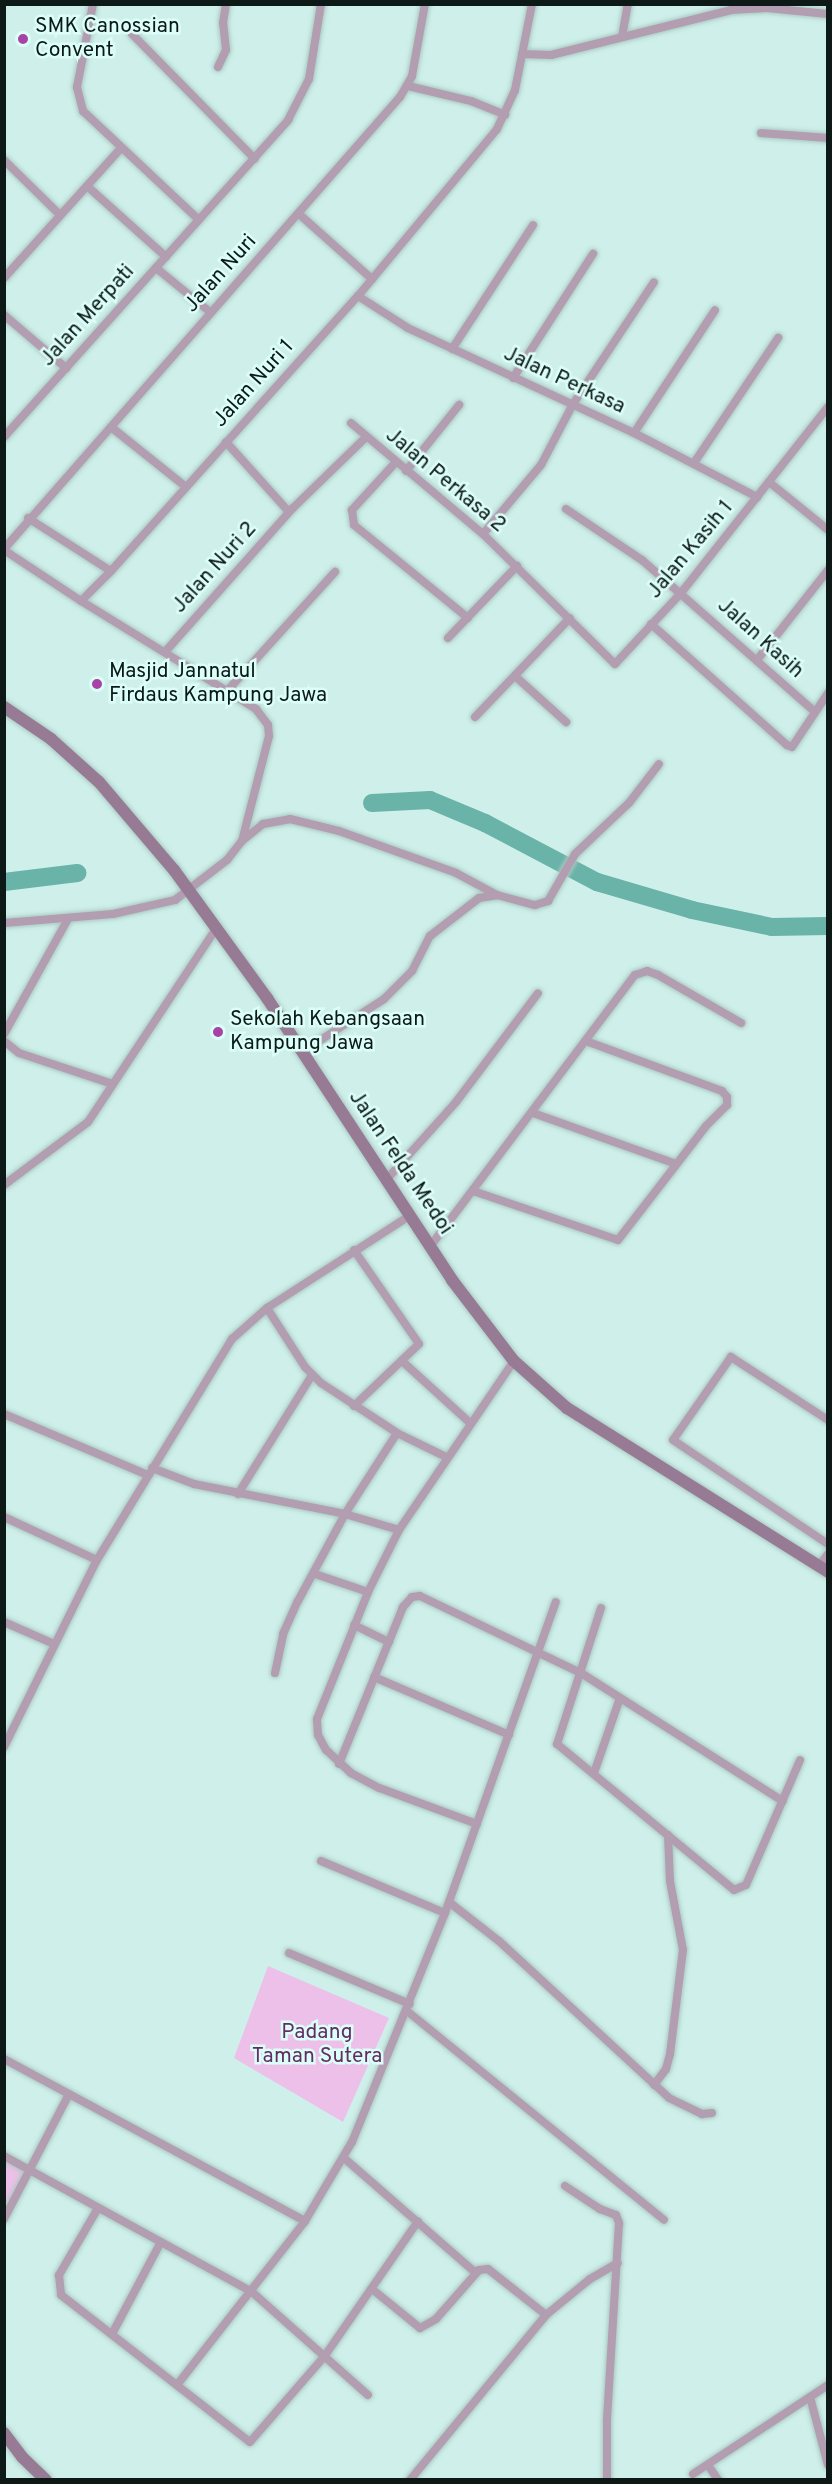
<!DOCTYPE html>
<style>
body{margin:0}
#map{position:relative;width:832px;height:2484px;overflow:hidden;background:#cff0ea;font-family:Overpass,sans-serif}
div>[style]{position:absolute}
.green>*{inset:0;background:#ecc0e8}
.river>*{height:18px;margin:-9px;padding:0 9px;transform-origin:9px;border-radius:9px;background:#69b3a9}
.roads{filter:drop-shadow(0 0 2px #acc9c4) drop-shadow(0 0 2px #acc9c4)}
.street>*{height:8px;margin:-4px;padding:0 4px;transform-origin:4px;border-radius:4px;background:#b29eb0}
.secondary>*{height:12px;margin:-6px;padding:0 6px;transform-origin:6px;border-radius:6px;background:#977b95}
.dots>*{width:16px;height:16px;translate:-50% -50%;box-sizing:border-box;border:3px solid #dcfef8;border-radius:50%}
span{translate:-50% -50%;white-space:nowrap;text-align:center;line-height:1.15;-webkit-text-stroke:5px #dcfef8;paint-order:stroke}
.poi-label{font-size:21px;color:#0d1917}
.left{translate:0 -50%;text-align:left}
.street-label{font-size:21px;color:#0d1917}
.park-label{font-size:21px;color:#642d61}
.frame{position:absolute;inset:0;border:6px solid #0d1917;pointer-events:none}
</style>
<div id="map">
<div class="green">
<i style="clip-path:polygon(268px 1966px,389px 2018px,343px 2122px,234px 2058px)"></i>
<i style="clip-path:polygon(5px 2156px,30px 2170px,5px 2219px)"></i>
</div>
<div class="river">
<i style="left:372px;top:803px;width:58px;rotate:-3deg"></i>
<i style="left:430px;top:800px;width:60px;rotate:22.7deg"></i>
<i style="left:485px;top:823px;width:127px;rotate:27.8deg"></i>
<i style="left:597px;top:882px;width:99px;rotate:16.4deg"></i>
<i style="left:692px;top:910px;width:82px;rotate:12deg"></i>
<i style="left:772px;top:927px;width:56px;rotate:-1deg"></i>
<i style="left:4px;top:882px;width:74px;rotate:-7deg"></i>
</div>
<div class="roads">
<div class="street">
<i style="left:93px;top:4px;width:85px;rotate:100.9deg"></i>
<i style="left:77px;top:87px;width:25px;rotate:76deg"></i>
<i style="left:83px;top:111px;width:159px;rotate:43.2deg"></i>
<i style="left:132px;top:34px;width:175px;rotate:45.5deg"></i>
<i style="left:622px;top:37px;width:34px;rotate:-80deg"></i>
<i style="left:522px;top:54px;width:29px;rotate:2deg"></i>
<i style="left:551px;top:55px;width:186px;rotate:-14deg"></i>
<i style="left:731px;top:10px;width:36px;rotate:-3deg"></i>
<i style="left:767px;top:8px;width:61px;rotate:5.6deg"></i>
<i style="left:218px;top:67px;width:19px;rotate:-65deg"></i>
<i style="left:226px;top:50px;width:27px;rotate:-96deg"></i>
<i style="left:223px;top:23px;width:19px;rotate:-81deg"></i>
<i style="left:408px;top:86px;width:65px;rotate:13.4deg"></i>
<i style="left:471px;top:101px;width:37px;rotate:22deg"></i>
<i style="left:761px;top:133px;width:67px;rotate:4.3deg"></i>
<i style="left:4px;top:160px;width:78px;rotate:44.5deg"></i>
<i style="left:87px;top:186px;width:106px;rotate:41.9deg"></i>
<i style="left:299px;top:214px;width:98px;rotate:41.7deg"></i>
<i style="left:156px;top:268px;width:70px;rotate:39.2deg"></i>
<i style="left:4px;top:278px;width:175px;rotate:-48deg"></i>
<i style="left:358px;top:296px;width:59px;rotate:32.6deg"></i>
<i style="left:408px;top:328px;width:249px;rotate:24.9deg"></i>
<i style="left:634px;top:433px;width:139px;rotate:27.5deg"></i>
<i style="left:4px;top:315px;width:82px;rotate:40.5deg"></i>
<i style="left:452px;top:349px;width:148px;rotate:-56.8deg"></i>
<i style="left:513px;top:378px;width:148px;rotate:-57.2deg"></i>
<i style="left:351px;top:423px;width:172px;rotate:40.1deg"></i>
<i style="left:483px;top:534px;width:185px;rotate:44.6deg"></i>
<i style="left:615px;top:664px;width:97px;rotate:-47.1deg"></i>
<i style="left:681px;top:593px;width:237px;rotate:-51.7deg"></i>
<i style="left:111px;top:427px;width:95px;rotate:38.6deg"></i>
<i style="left:634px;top:433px;width:147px;rotate:-56.6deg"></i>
<i style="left:4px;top:437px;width:426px;rotate:-48.1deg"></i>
<i style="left:288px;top:120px;width:46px;rotate:-62.9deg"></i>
<i style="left:309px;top:79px;width:76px;rotate:-80.9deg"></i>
<i style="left:226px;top:442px;width:94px;rotate:48deg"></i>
<i style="left:395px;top:463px;width:64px;rotate:132.5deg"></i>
<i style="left:352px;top:510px;width:15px;rotate:82deg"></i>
<i style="left:354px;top:525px;width:147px;rotate:39.2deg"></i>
<i style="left:694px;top:463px;width:151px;rotate:-56.1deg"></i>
<i style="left:406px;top:471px;width:85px;rotate:-51.2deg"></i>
<i style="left:769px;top:482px;width:76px;rotate:39.1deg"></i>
<i style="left:566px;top:509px;width:92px;rotate:33.9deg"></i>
<i style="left:642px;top:560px;width:230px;rotate:41.3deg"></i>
<i style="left:28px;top:518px;width:98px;rotate:32.6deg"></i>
<i style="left:483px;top:534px;width:90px;rotate:-50deg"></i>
<i style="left:541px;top:465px;width:69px;rotate:-62.3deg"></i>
<i style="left:573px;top:404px;width:146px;rotate:-56.4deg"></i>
<i style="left:4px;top:549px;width:601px;rotate:-48.78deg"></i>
<i style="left:400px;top:97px;width:24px;rotate:-60deg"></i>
<i style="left:412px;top:76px;width:73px;rotate:-79.8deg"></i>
<i style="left:4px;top:550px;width:92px;rotate:33.5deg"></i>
<i style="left:81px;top:601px;width:42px;rotate:-45deg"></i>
<i style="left:111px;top:571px;width:370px;rotate:-48.1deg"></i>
<i style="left:358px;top:296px;width:217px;rotate:-50.2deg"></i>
<i style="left:497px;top:129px;width:43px;rotate:-65.2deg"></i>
<i style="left:515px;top:90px;width:88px;rotate:-78.8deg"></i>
<i style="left:651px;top:624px;width:182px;rotate:41.7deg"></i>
<i style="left:787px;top:745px;width:5px;rotate:22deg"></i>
<i style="left:792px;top:747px;width:65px;rotate:-56.3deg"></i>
<i style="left:448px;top:638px;width:100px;rotate:-46.2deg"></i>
<i style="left:165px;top:652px;width:193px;rotate:-48.4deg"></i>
<i style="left:293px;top:508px;width:100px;rotate:-44.2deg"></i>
<i style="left:757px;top:660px;width:115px;rotate:-51.7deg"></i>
<i style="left:515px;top:676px;width:69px;rotate:42deg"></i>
<i style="left:227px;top:691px;width:161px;rotate:-47.8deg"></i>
<i style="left:475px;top:717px;width:137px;rotate:-46.2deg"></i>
<i style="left:242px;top:841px;width:27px;rotate:-39deg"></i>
<i style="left:263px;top:824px;width:27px;rotate:-10deg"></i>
<i style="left:290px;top:819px;width:50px;rotate:13.8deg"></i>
<i style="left:339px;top:831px;width:124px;rotate:19.7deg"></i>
<i style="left:456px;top:873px;width:47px;rotate:28.2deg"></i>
<i style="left:4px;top:923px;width:109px;rotate:-4.7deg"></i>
<i style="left:113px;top:914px;width:64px;rotate:-12.7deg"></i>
<i style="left:175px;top:900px;width:66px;rotate:-37.6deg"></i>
<i style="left:227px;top:860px;width:24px;rotate:-52deg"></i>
<i style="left:242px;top:841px;width:108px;rotate:-75.6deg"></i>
<i style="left:269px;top:736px;width:11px;rotate:-95deg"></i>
<i style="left:268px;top:725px;width:20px;rotate:-127deg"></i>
<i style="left:256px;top:709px;width:206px;rotate:-148.3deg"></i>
<i style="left:4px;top:1034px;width:132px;rotate:-60.9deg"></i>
<i style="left:4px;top:1041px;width:19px;rotate:39deg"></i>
<i style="left:19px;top:1053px;width:99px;rotate:18.3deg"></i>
<i style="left:302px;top:1052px;width:98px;rotate:-32.9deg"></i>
<i style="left:384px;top:999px;width:40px;rotate:-45deg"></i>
<i style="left:412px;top:971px;width:39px;rotate:-63deg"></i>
<i style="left:430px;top:936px;width:62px;rotate:-37.8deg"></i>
<i style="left:479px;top:898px;width:18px;rotate:-9deg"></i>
<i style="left:497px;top:895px;width:39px;rotate:15deg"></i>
<i style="left:535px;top:905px;width:14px;rotate:-17deg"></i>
<i style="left:548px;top:901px;width:54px;rotate:-60.1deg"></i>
<i style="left:575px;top:854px;width:74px;rotate:-43.4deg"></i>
<i style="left:629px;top:803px;width:49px;rotate:-52.4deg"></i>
<i style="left:533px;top:1113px;width:152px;rotate:19.6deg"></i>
<i style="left:387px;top:1179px;width:103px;rotate:-48.1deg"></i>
<i style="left:456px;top:1102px;width:136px;rotate:-53deg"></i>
<i style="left:4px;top:1185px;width:105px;rotate:-36.9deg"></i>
<i style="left:88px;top:1122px;width:234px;rotate:-56.5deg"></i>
<i style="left:473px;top:1191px;width:153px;rotate:18.7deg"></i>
<i style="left:618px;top:1240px;width:144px;rotate:-52.3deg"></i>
<i style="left:706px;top:1126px;width:30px;rotate:-45deg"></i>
<i style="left:727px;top:1105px;width:8px;rotate:-90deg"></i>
<i style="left:727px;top:1097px;width:8px;rotate:-130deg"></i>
<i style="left:722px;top:1091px;width:145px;rotate:-159.8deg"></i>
<i style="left:432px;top:1244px;width:337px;rotate:-53deg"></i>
<i style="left:635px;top:975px;width:13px;rotate:-18deg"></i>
<i style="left:647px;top:971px;width:12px;rotate:20deg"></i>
<i style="left:658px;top:975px;width:96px;rotate:30deg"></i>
<i style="left:354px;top:1250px;width:114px;rotate:55.3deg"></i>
<i style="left:419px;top:1344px;width:90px;rotate:136.4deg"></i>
<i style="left:267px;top:1308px;width:70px;rotate:57.2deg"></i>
<i style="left:305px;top:1367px;width:23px;rotate:45deg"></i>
<i style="left:321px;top:1383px;width:91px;rotate:33.3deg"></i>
<i style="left:397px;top:1433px;width:55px;rotate:26.1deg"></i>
<i style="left:402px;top:1361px;width:91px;rotate:42.3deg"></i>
<i style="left:4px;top:1414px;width:156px;rotate:23deg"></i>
<i style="left:828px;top:1420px;width:116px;rotate:-147deg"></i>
<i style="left:731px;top:1357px;width:101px;rotate:124.9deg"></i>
<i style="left:673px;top:1440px;width:187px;rotate:33.9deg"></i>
<i style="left:152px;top:1468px;width:45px;rotate:20.9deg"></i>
<i style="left:194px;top:1484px;width:154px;rotate:11.2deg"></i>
<i style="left:345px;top:1514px;width:56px;rotate:16.5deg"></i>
<i style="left:238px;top:1494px;width:140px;rotate:-58.1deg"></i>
<i style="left:4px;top:1517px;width:102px;rotate:24.8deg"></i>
<i style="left:819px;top:1566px;width:15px;rotate:-53deg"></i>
<i style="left:315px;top:1574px;width:56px;rotate:18.8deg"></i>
<i style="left:601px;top:1608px;width:143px;rotate:107.9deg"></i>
<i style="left:557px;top:1744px;width:229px;rotate:39.5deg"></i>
<i style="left:734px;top:1890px;width:13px;rotate:-23deg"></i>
<i style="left:746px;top:1885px;width:136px;rotate:-66.6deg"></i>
<i style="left:4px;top:1622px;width:55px;rotate:23.7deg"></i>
<i style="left:354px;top:1625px;width:39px;rotate:26deg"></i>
<i style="left:275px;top:1673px;width:40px;rotate:-78deg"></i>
<i style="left:283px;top:1634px;width:36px;rotate:-66deg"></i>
<i style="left:298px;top:1601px;width:99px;rotate:-61.6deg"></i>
<i style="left:345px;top:1514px;width:96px;rotate:-57.3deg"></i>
<i style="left:374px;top:1677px;width:147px;rotate:23.2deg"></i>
<i style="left:4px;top:1747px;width:209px;rotate:-63.6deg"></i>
<i style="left:97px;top:1560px;width:259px;rotate:-58.6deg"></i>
<i style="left:232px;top:1339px;width:47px;rotate:-41.5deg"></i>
<i style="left:267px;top:1308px;width:171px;rotate:-32.9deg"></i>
<i style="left:339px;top:1764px;width:170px;rotate:-67.8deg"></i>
<i style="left:403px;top:1607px;width:13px;rotate:-48deg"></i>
<i style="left:412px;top:1597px;width:8px;rotate:-7deg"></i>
<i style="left:420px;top:1596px;width:178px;rotate:25.6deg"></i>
<i style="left:581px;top:1673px;width:239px;rotate:32.4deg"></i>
<i style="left:594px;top:1773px;width:79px;rotate:-70.9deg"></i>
<i style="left:477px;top:1824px;width:104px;rotate:-159.8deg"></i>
<i style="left:379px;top:1788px;width:32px;rotate:-152deg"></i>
<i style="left:351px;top:1773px;width:34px;rotate:-137deg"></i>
<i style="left:326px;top:1750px;width:17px;rotate:-118deg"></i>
<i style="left:318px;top:1735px;width:16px;rotate:-94deg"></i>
<i style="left:317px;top:1719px;width:137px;rotate:-68.1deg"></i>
<i style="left:368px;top:1592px;width:69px;rotate:-63.4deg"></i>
<i style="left:399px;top:1530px;width:204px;rotate:-55.8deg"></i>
<i style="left:321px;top:1861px;width:134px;rotate:22.8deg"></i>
<i style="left:449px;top:1902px;width:63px;rotate:38deg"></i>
<i style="left:499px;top:1941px;width:231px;rotate:42.7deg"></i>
<i style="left:669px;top:2098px;width:37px;rotate:26deg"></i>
<i style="left:702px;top:2114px;width:10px;rotate:-6deg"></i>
<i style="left:289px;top:1953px;width:131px;rotate:22.9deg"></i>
<i style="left:407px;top:2011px;width:331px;rotate:39.1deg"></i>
<i style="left:4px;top:2059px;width:342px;rotate:28.3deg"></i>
<i style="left:654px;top:2085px;width:20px;rotate:-53deg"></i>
<i style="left:666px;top:2069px;width:16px;rotate:-75deg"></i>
<i style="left:670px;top:2054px;width:105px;rotate:-82.9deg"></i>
<i style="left:683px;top:1950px;width:70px;rotate:-100.7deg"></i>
<i style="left:670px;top:1881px;width:46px;rotate:-92.5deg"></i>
<i style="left:4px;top:2156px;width:283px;rotate:28.7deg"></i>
<i style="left:252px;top:2292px;width:155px;rotate:41.6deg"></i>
<i style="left:344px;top:2158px;width:175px;rotate:41.1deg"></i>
<i style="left:565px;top:2186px;width:42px;rotate:33.3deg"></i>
<i style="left:600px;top:2209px;width:17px;rotate:21deg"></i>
<i style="left:616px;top:2215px;width:9px;rotate:69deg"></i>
<i style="left:619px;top:2223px;width:198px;rotate:93.5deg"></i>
<i style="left:607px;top:2421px;width:59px;rotate:90deg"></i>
<i style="left:98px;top:2208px;width:78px;rotate:120.2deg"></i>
<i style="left:59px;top:2275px;width:20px;rotate:84deg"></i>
<i style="left:61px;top:2295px;width:239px;rotate:37.9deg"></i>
<i style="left:250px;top:2442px;width:113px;rotate:-49deg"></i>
<i style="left:324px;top:2357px;width:165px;rotate:-55.3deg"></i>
<i style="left:4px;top:2219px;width:141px;rotate:-62.5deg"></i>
<i style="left:372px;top:2289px;width:62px;rotate:39.1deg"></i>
<i style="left:420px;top:2328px;width:18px;rotate:-29deg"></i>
<i style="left:436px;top:2319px;width:65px;rotate:-48.7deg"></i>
<i style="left:479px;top:2270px;width:9px;rotate:-6deg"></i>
<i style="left:488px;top:2269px;width:74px;rotate:38.4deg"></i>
<i style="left:112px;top:2334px;width:104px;rotate:-62deg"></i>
<i style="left:177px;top:2385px;width:208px;rotate:-52deg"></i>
<i style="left:305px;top:2221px;width:92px;rotate:-59.3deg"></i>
<i style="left:352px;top:2142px;width:247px;rotate:-67.9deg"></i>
<i style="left:445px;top:1913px;width:330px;rotate:-70.4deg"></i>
<i style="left:810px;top:2397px;width:70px;rotate:75.2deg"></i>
<i style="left:708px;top:2465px;width:18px;rotate:56deg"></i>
<i style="left:693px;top:2474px;width:162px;rotate:-33.4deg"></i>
<i style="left:410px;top:2480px;width:214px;rotate:-50.5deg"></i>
<i style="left:546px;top:2315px;width:57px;rotate:-39.3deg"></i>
<i style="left:590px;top:2279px;width:32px;rotate:-30deg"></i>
</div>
<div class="secondary">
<i style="left:4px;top:707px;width:57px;rotate:34.2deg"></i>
<i style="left:51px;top:739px;width:64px;rotate:41.9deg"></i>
<i style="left:99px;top:782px;width:116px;rotate:49.6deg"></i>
<i style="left:174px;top:870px;width:158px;rotate:54deg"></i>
<i style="left:267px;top:998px;width:337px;rotate:56.7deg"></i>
<i style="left:452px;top:1280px;width:102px;rotate:52.6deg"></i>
<i style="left:514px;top:1361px;width:71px;rotate:41.6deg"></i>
<i style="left:567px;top:1408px;width:308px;rotate:32.1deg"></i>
<i style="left:4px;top:2433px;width:30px;rotate:53deg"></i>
<i style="left:22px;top:2457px;width:33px;rotate:44deg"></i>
</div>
</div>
<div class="dots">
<i style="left:23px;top:39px;background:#a942a5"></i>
<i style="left:97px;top:684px;background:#a942a5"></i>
<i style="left:218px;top:1032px;background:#a942a5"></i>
</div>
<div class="poi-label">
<span class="left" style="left:35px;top:39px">SMK Canossian<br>Convent</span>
<span class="left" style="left:109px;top:684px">Masjid Jannatul<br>Firdaus Kampung Jawa</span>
<span class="left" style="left:230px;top:1032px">Sekolah Kebangsaan<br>Kampung Jawa</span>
</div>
<div class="street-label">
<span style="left:221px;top:274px;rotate:-48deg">Jalan Nuri</span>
<span style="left:88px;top:316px;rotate:-48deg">Jalan Merpati</span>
<span style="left:564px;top:381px;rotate:25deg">Jalan Perkasa</span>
<span style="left:254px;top:384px;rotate:-48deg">Jalan Nuri 1</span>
<span style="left:445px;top:481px;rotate:40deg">Jalan Perkasa 2</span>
<span style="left:691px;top:550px;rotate:-50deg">Jalan Kasih 1</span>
<span style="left:215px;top:568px;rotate:-48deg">Jalan Nuri 2</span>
<span style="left:760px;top:639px;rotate:42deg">Jalan Kasih</span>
<span style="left:400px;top:1163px;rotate:56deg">Jalan Felda Medoi</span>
</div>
<div class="park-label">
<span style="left:317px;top:2045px">Padang<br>Taman Sutera</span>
</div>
<div class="frame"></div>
</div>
